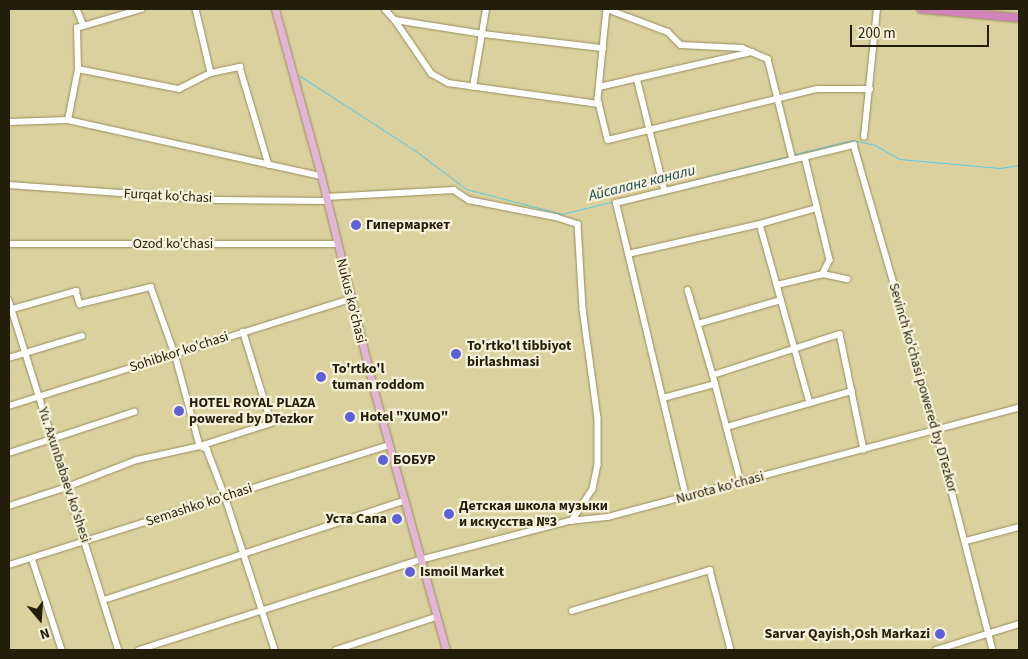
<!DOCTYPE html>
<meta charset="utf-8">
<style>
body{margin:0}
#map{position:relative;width:1028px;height:659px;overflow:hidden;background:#dbd19e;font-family:"Source Sans 3",sans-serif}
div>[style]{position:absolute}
.stream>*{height:1px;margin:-0.5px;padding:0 0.5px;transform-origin:0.5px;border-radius:0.5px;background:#5fc9e5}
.roads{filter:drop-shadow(0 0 1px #968c5b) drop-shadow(0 0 1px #968c5b)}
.minor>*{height:5.5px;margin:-2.75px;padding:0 2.75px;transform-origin:2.75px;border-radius:2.75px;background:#fff}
.major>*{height:7px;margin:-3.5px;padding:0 3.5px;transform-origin:3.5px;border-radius:3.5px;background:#e3b5d6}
.highway>*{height:8px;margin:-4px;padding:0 4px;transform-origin:4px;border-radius:4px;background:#d084ba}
.dots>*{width:14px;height:14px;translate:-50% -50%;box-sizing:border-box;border:2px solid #f6f1d8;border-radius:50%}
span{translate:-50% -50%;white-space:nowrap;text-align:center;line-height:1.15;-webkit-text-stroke:4.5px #f6f1d8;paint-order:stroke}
.street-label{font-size:14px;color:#231e0a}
.poi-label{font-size:14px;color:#231e0a;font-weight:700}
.left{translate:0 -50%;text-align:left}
.right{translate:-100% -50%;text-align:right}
.water-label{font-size:15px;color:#184854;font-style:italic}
.frame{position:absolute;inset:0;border:10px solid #231e0a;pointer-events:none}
.north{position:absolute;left:15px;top:594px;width:50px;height:50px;-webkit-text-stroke:4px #f6f1d8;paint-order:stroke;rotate:162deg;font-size:14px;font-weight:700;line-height:20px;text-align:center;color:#231e0a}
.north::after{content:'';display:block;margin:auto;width:18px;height:22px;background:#231e0a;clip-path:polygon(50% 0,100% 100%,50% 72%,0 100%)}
.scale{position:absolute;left:850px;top:25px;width:139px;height:22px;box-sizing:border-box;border:2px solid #231e0a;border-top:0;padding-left:6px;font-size:15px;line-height:18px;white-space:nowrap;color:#231e0a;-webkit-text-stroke:4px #f6f1d8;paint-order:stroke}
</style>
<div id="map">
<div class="stream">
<i style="left:300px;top:76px;width:135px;rotate:32.9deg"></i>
<i style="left:413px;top:149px;width:66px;rotate:37deg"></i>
<i style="left:466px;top:189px;width:99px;rotate:14.6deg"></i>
<i style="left:562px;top:214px;width:54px;rotate:-14deg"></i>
<i style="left:795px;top:154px;width:59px;rotate:-13.8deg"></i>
<i style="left:852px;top:140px;width:24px;rotate:12deg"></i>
<i style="left:875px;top:145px;width:28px;rotate:30deg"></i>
<i style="left:899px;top:159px;width:101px;rotate:5.1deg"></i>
<i style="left:1000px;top:168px;width:19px;rotate:-9deg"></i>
<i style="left:667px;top:187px;width:126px;rotate:-14.3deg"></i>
<i style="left:638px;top:195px;width:26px;rotate:-16deg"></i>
</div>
<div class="roads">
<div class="minor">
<i style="left:77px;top:9px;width:18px;rotate:68deg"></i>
<i style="left:196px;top:9px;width:66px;rotate:76.8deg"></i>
<i style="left:211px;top:73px;width:30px;rotate:-12deg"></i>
<i style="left:240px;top:67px;width:102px;rotate:73.5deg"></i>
<i style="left:385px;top:9px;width:15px;rotate:48deg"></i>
<i style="left:395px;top:20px;width:89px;rotate:9deg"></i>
<i style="left:483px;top:34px;width:121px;rotate:6.7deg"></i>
<i style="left:607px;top:9px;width:90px;rotate:95.7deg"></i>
<i style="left:598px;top:99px;width:42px;rotate:76.3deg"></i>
<i style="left:608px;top:140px;width:215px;rotate:-13.7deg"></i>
<i style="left:817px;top:89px;width:53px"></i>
<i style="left:607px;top:9px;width:65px;rotate:20.7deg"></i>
<i style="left:668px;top:32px;width:18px;rotate:45deg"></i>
<i style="left:681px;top:45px;width:61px;rotate:2.8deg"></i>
<i style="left:742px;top:48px;width:28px;rotate:23deg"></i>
<i style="left:768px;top:59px;width:104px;rotate:76.1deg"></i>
<i style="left:395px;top:20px;width:65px;rotate:55.6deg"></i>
<i style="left:432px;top:74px;width:18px;rotate:29deg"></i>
<i style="left:448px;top:83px;width:152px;rotate:7.9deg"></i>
<i style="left:78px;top:69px;width:103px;rotate:11.2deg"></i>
<i style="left:179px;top:89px;width:36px;rotate:-27deg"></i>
<i style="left:637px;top:78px;width:116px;rotate:76.1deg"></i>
<i style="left:473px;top:87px;width:79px;rotate:-80.5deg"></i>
<i style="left:599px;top:87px;width:157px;rotate:-12.9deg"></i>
<i style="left:68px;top:120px;width:52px;rotate:-78.9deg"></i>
<i style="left:78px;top:69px;width:41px;rotate:-91.4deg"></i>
<i style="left:77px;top:28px;width:67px;rotate:-16.5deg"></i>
<i style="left:9px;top:122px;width:59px;rotate:-1.9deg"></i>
<i style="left:68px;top:120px;width:259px;rotate:12.5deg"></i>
<i style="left:864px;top:137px;width:129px;rotate:-84.2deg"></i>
<i style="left:805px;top:157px;width:106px;rotate:76.4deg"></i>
<i style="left:830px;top:260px;width:16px;rotate:117deg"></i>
<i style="left:9px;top:185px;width:209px;rotate:4.1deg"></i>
<i style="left:217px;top:200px;width:110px;rotate:0.5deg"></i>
<i style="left:326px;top:197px;width:128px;rotate:-3.1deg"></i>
<i style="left:454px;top:190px;width:18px;rotate:34deg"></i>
<i style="left:469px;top:200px;width:89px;rotate:11.1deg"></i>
<i style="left:556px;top:217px;width:23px;rotate:18deg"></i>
<i style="left:578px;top:224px;width:85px;rotate:86.6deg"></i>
<i style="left:583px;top:309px;width:110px;rotate:82.2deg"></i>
<i style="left:598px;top:418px;width:47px;rotate:90deg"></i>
<i style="left:598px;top:465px;width:25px;rotate:102deg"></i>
<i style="left:593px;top:489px;width:38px;rotate:123deg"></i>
<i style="left:760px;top:224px;width:186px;rotate:74.4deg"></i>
<i style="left:9px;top:244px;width:328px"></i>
<i style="left:628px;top:254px;width:135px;rotate:-12.8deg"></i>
<i style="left:760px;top:224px;width:59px;rotate:-15.7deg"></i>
<i style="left:777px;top:285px;width:47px;rotate:-13.4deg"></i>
<i style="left:823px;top:274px;width:25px;rotate:12deg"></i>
<i style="left:688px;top:290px;width:89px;rotate:73.6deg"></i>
<i style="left:713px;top:375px;width:111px;rotate:75.3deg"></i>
<i style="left:9px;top:300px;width:367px;rotate:72.6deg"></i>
<i style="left:9px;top:310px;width:70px;rotate:-15.8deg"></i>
<i style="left:76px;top:291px;width:14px;rotate:73deg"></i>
<i style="left:80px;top:304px;width:73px;rotate:-13.5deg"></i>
<i style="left:151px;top:287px;width:71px;rotate:70.3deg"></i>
<i style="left:175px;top:354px;width:95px;rotate:74.8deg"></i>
<i style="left:200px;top:446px;width:8px;rotate:23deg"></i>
<i style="left:207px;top:449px;width:50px;rotate:69deg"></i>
<i style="left:225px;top:496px;width:162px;rotate:72deg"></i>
<i style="left:698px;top:324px;width:86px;rotate:-16.1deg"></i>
<i style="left:9px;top:358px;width:76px;rotate:-16.8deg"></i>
<i style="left:713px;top:375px;width:133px;rotate:-17.9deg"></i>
<i style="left:840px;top:334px;width:118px;rotate:78.3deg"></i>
<i style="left:663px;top:398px;width:54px;rotate:-15.1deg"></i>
<i style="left:9px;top:406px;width:357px;rotate:-17.4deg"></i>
<i style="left:727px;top:427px;width:130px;rotate:-16.1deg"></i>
<i style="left:9px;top:453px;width:132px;rotate:-18.2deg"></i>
<i style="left:686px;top:497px;width:302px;rotate:-103.4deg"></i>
<i style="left:616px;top:203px;width:245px;rotate:-13.7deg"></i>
<i style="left:854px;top:145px;width:297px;rotate:73.9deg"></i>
<i style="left:936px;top:430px;width:227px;rotate:75.5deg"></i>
<i style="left:9px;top:506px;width:61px;rotate:-18.1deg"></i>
<i style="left:67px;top:487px;width:75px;rotate:-21.1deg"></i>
<i style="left:137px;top:460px;width:65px;rotate:-12.5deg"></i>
<i style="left:200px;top:446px;width:75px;rotate:-17.9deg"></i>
<i style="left:271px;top:423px;width:95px;rotate:-107.1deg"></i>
<i style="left:966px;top:541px;width:55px;rotate:-14.8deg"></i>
<i style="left:32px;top:558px;width:97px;rotate:71.9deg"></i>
<i style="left:9px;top:565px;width:398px;rotate:-17.5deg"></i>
<i style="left:104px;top:600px;width:316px;rotate:-18.3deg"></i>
<i style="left:572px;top:611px;width:144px;rotate:-16.5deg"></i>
<i style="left:710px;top:570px;width:83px;rotate:75.3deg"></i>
<i style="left:139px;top:650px;width:295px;rotate:-17.8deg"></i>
<i style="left:420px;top:560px;width:154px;rotate:-14.7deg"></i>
<i style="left:569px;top:521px;width:39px;rotate:-6deg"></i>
<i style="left:608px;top:517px;width:425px;rotate:-14.9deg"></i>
<i style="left:336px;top:650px;width:105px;rotate:-18.3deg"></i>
<i style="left:936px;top:650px;width:87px;rotate:-17.4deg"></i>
</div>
<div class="major">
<i style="left:275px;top:9px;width:173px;rotate:74.6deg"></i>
<i style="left:321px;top:176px;width:225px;rotate:76.1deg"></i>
<i style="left:375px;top:394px;width:266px;rotate:74.5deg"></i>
</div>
<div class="highway">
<i style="left:921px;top:9px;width:98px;rotate:5.2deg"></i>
</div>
</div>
<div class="dots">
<i style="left:356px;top:225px;background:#5d60d8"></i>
<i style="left:456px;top:354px;background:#5d60d8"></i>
<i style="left:321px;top:377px;background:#5d60d8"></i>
<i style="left:179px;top:411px;background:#5d60d8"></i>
<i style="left:350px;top:417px;background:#5d60d8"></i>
<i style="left:383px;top:460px;background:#5d60d8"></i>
<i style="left:449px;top:514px;background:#5d60d8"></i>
<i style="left:397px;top:519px;background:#5d60d8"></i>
<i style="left:410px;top:572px;background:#5d60d8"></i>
<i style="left:940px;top:634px;background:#5d60d8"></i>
</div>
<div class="street-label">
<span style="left:168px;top:196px;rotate:3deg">Furqat ko'chasi</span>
<span style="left:173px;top:244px">Ozod ko'chasi</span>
<span style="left:351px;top:301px;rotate:76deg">Nukus ko'chasi</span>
<span style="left:179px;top:352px;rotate:-18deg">Sohibkor ko'chasi</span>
<span style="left:923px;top:388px;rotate:74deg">Sevinch ko'chasi powered by DTezkor</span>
<span style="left:64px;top:475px;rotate:72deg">Yu. Axunbabaev ko'shesi</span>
<span style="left:720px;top:488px;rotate:-15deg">Nurota ko'chasi</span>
<span style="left:199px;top:505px;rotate:-18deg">Semashko ko'chasi</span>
</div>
<div class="poi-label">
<span class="left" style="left:366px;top:225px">Гипермаркет</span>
<span class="left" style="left:467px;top:354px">To'rtko'l tibbiyot<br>birlashmasi</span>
<span class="left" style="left:332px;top:377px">To'rtko'l<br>tuman roddom</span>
<span class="left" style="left:189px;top:411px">HOTEL ROYAL PLAZA<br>powered by DTezkor</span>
<span class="left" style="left:360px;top:417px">Hotel "XUMO"</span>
<span class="left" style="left:393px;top:460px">БОБУР</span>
<span class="left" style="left:459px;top:514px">Детская школа музыки<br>и искусства №3</span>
<span class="right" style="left:387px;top:519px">Уста Сапа</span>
<span class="left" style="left:420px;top:572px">Ismoil Market</span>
<span class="right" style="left:930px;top:634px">Sarvar Qayish,Osh Markazi</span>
</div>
<div class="water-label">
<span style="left:642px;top:183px;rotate:-14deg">Айсаланг канали</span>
</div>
<div class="frame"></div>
<div class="north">N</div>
<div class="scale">200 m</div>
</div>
